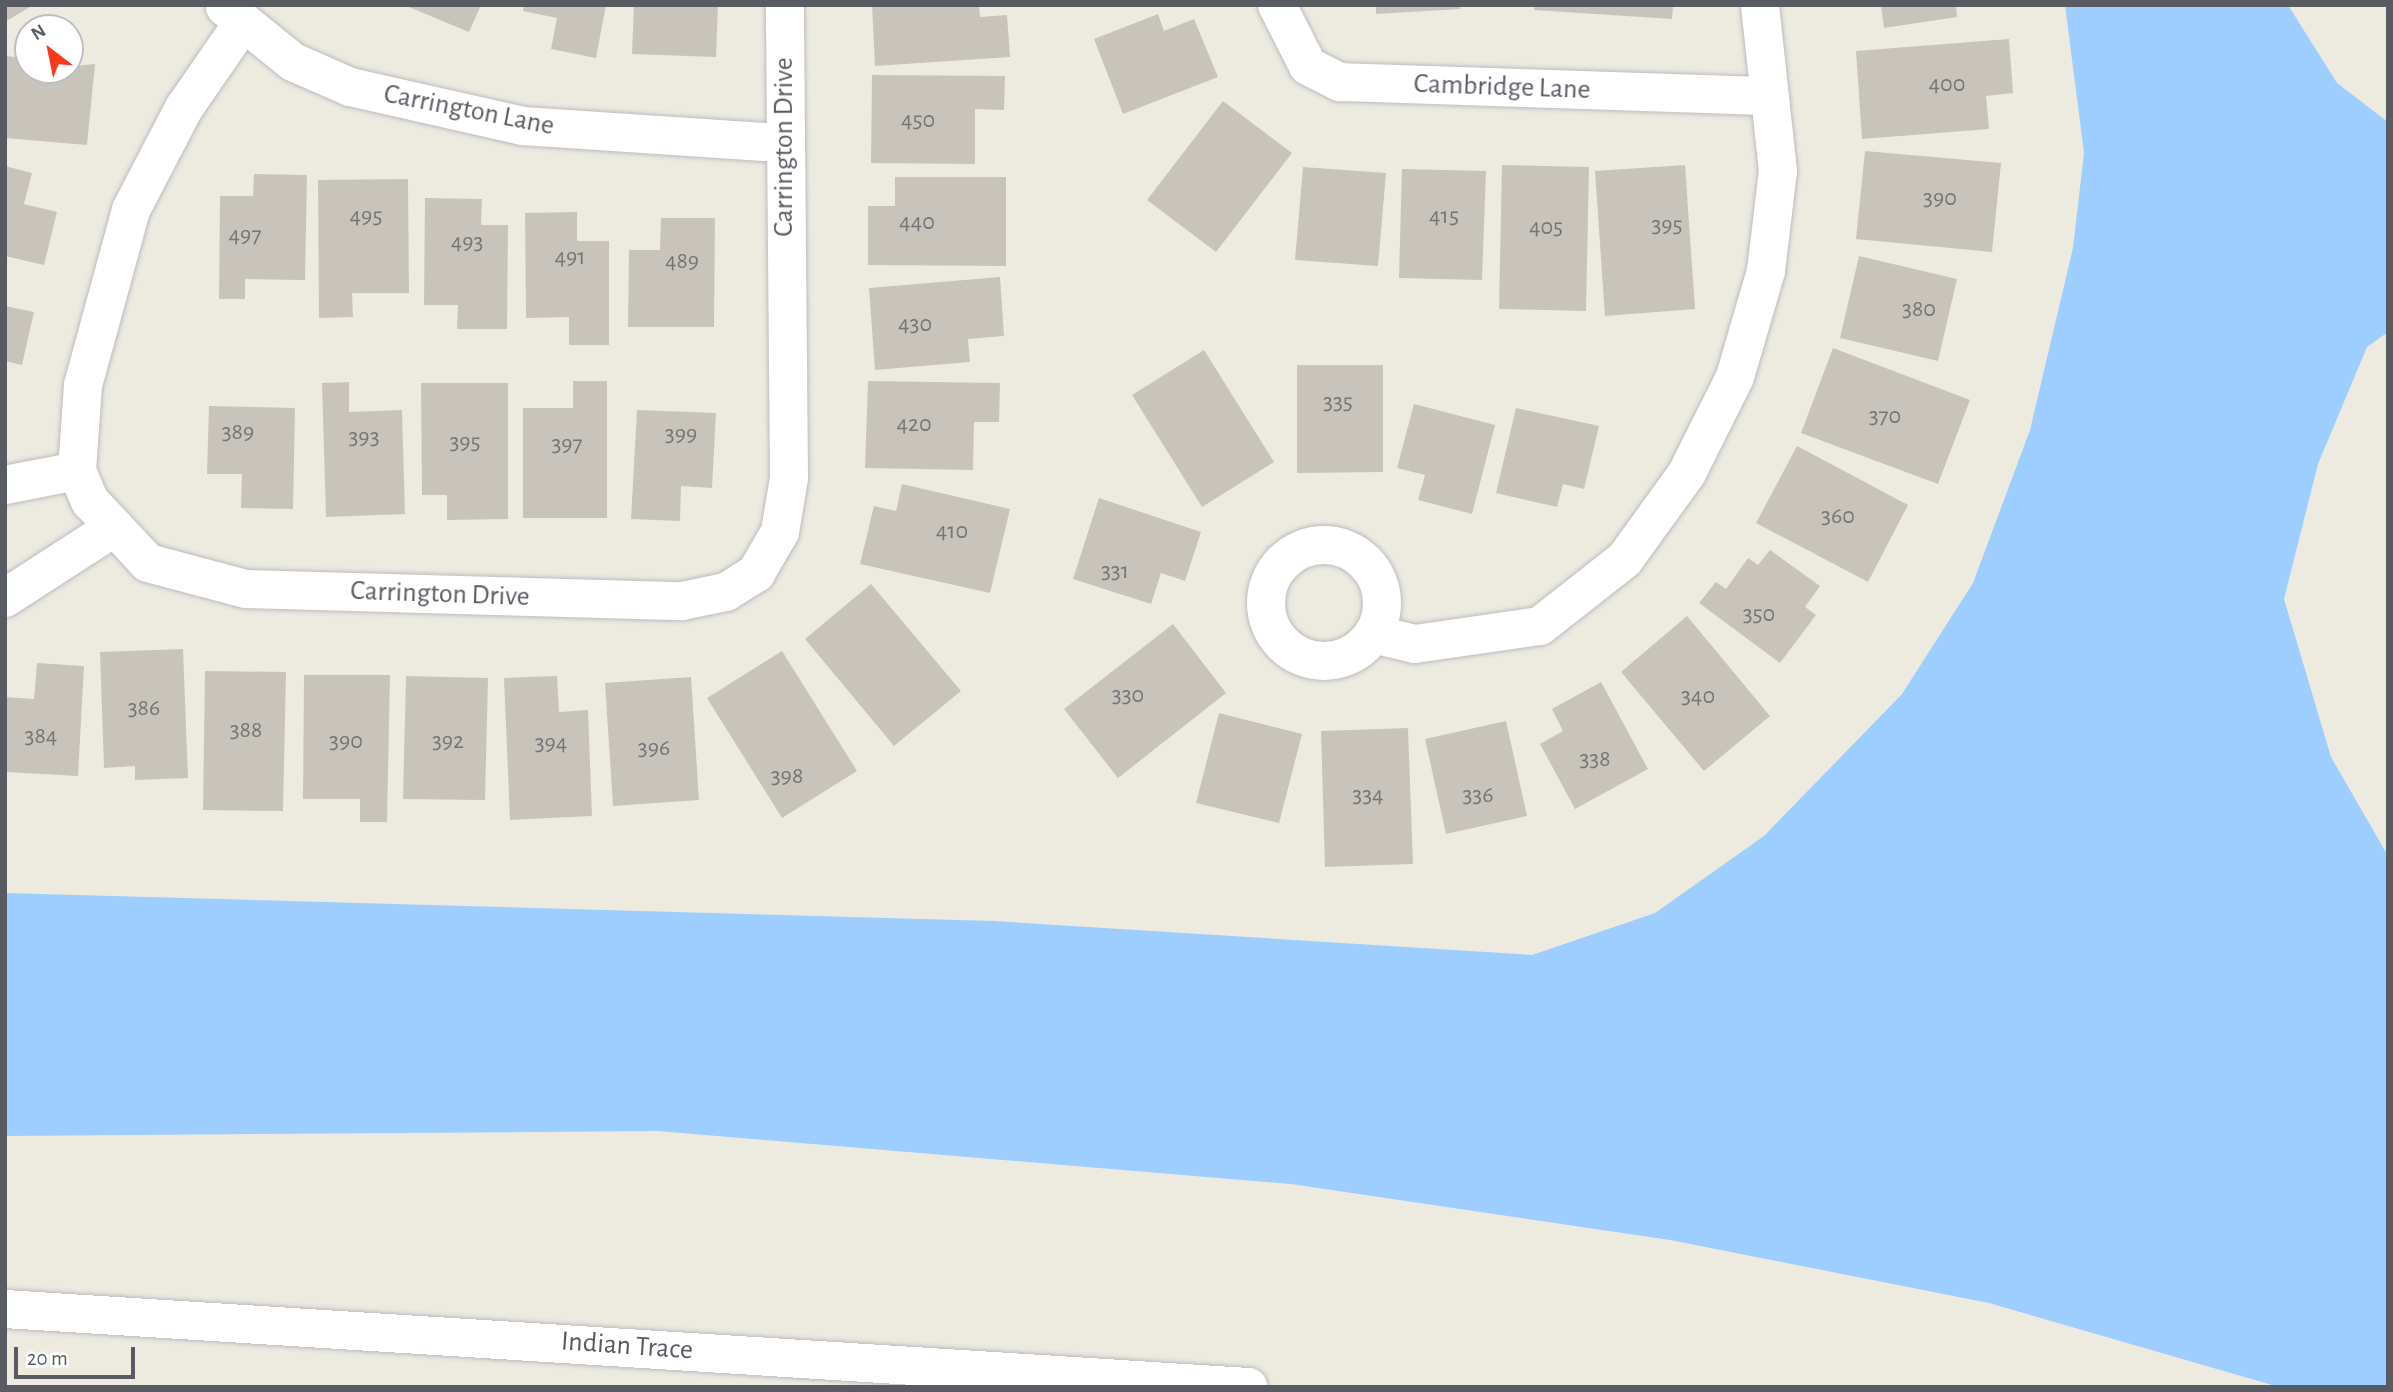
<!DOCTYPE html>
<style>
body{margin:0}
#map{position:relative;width:2393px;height:1392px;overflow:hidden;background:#edebdf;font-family:"Alegreya Sans",sans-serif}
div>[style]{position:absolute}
.water>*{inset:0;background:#9dceff}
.building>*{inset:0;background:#c8c4bc}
.roads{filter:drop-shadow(0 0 2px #babcc2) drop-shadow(0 0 2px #babcc2)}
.street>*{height:38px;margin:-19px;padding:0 19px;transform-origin:19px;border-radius:19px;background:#fff}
.street>.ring{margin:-19px;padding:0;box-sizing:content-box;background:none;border:38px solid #fff;border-radius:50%}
.secondary>*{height:38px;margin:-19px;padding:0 19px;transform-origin:19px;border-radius:19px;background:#fff}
span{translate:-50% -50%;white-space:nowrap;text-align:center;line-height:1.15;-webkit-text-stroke:5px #fff;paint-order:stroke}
.number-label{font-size:24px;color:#747678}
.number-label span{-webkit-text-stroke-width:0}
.street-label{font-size:28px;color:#585c62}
.frame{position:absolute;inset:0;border:7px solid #585c62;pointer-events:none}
.north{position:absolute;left:14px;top:14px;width:70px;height:70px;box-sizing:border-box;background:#fff;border:2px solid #bcbec0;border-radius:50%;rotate:328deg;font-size:19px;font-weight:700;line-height:28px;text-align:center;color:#585c62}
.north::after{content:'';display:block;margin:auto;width:24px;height:32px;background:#f63a1b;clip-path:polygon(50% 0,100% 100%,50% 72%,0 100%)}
.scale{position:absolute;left:14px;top:1347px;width:121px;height:32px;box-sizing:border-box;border:4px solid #585c62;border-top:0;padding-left:9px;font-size:21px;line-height:24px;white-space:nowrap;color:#585c62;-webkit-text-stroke:5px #fff;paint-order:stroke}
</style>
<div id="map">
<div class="water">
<i style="clip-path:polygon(2065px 5px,2288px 5px,2337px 83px,2388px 122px,2388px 332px,2367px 347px,2318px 464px,2284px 599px,2331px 757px,2388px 856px,2388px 1387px,2279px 1387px,1989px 1303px,1670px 1240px,1291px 1184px,658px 1131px,5px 1136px,5px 893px,994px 921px,1532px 955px,1655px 913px,1764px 836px,1902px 694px,1973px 583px,2030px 430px,2073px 248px,2084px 153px)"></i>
</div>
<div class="building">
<i style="clip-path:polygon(5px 5px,33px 5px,5px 22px)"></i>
<i style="clip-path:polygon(404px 5px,481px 5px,469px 32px)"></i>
<i style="clip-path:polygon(524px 5px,606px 5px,596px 58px,551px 49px,557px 18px,523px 11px)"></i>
<i style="clip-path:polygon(634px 5px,718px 5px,716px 57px,632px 54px)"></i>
<i style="clip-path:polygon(872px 5px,979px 5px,980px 17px,1007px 15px,1010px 57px,875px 66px)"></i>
<i style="clip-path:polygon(1376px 5px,1460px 5px,1460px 9px,1376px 14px)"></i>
<i style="clip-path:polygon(1535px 5px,1673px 5px,1672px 19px,1534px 10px)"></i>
<i style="clip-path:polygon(1881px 5px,1956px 5px,1957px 17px,1884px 28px)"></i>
<i style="clip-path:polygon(1158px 14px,1164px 31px,1194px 19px,1218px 77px,1123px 114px,1094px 39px)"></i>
<i style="clip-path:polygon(2009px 39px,2013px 93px,1986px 96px,1989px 129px,1862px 139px,1856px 51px)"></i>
<i style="clip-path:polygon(5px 56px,28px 58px,28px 70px,95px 64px,87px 145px,5px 138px)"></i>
<i style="clip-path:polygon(872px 75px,1005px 76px,1004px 110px,975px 109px,975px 164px,871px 163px)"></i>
<i style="clip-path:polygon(1223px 101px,1292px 153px,1216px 252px,1147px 200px)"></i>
<i style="clip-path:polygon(1865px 151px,2001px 163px,1992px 252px,1856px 239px)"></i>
<i style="clip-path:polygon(1502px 165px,1589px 167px,1586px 311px,1499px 309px)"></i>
<i style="clip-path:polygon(1685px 165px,1695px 309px,1605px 316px,1595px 171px)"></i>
<i style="clip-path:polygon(5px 166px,32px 173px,24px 204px,57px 212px,44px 265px,5px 256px)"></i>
<i style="clip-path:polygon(1303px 167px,1386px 173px,1378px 266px,1295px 260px)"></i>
<i style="clip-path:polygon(1402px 169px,1486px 171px,1482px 280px,1399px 278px)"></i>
<i style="clip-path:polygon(254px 174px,307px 175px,305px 280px,245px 279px,245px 299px,219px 299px,220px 196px,253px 196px)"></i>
<i style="clip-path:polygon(895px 177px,1006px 177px,1006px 266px,868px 265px,868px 206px,895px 206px)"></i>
<i style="clip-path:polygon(408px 179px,409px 293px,352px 293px,353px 317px,319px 318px,318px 180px)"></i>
<i style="clip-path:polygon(425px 198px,482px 199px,481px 225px,508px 225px,507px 329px,457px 329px,458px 305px,424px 305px)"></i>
<i style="clip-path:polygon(577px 212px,577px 241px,609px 241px,609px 345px,569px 345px,569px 317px,526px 318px,525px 213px)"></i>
<i style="clip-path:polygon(661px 218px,715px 218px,714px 327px,628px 327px,629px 250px,660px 250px)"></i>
<i style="clip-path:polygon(1859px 256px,1957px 279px,1938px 361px,1840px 338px)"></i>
<i style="clip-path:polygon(1000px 277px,1004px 336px,968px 339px,970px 362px,875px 370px,869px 288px)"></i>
<i style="clip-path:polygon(5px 306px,34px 312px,22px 365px,5px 361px)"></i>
<i style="clip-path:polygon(1833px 348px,1970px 400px,1938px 484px,1801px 433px)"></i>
<i style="clip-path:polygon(1204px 350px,1274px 462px,1202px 507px,1132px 395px)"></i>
<i style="clip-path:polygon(1297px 365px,1383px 365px,1383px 472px,1297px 473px)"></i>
<i style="clip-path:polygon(573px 381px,607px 381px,607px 518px,523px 518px,523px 408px,573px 408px)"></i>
<i style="clip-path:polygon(868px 381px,1000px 383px,999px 422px,974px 422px,973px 470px,865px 468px)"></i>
<i style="clip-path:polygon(349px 382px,349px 412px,402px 410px,405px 514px,326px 517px,322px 383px)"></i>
<i style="clip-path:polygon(421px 383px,508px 383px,508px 519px,447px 520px,447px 495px,422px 495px)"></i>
<i style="clip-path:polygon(1414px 404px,1495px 425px,1472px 514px,1418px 500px,1425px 475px,1397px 468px)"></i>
<i style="clip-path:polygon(209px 406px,295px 408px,293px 509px,241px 508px,242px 474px,207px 474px)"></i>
<i style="clip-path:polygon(1516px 408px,1599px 426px,1584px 489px,1563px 484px,1557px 507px,1496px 493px)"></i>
<i style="clip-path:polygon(637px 410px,716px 413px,712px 488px,681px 486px,680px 521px,631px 519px)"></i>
<i style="clip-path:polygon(1797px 446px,1908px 505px,1868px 582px,1756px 523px)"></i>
<i style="clip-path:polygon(902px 484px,1010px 509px,990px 593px,860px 564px,874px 506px,896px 511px)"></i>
<i style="clip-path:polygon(1099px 498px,1201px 532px,1185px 581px,1161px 573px,1151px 604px,1073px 579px)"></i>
<i style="clip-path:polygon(1770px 550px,1820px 586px,1805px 607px,1816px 615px,1780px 663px,1699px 603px,1716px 582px,1726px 589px,1748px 558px,1758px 565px)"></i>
<i style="clip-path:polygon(871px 584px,961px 691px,894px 746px,805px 639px)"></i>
<i style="clip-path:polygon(1687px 616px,1770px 716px,1704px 771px,1621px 672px)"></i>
<i style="clip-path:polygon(1173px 624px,1226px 693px,1118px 778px,1064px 709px)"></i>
<i style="clip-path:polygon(183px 649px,188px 778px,135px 780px,135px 766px,104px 768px,100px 652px)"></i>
<i style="clip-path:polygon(782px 651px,857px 771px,782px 818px,707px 698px)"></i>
<i style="clip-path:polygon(37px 663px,84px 666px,78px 776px,5px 772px,5px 697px,34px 699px)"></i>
<i style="clip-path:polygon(205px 671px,286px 672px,283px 811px,203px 810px)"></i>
<i style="clip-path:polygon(304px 675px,390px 675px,387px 822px,360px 822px,360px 799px,303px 799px)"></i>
<i style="clip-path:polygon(406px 676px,488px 678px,485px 800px,403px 799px)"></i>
<i style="clip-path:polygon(557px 676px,559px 712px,588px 710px,592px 816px,510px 820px,504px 678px)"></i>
<i style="clip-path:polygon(691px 677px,699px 800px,613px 806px,605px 683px)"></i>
<i style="clip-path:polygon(1601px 682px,1648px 769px,1575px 809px,1540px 744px,1563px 731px,1552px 709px)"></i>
<i style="clip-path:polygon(1219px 713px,1302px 734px,1279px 823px,1196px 803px)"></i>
<i style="clip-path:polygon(1506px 721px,1527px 816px,1446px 834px,1425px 739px)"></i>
<i style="clip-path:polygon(1408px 728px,1413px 864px,1325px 867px,1321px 731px)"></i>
</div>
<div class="roads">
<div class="street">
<i style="left:1277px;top:5px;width:68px;rotate:63.1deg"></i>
<i style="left:1308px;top:66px;width:36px;rotate:27deg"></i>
<i style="left:1340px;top:82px;width:428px;rotate:1.9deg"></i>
<i style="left:225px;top:7px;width:87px;rotate:39deg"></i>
<i style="left:293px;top:62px;width:62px;rotate:23.7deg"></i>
<i style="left:350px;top:87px;width:177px;rotate:12.7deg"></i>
<i style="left:523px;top:126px;width:260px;rotate:3.8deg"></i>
<i style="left:242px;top:24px;width:102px;rotate:124.6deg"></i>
<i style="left:184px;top:108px;width:115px;rotate:117.5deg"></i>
<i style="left:131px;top:210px;width:181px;rotate:105.3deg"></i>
<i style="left:83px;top:385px;width:86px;rotate:94deg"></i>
<i style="left:77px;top:471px;width:33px;rotate:67deg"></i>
<i style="left:90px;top:501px;width:85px;rotate:46.9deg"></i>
<i style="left:148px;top:563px;width:101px;rotate:14.9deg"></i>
<i style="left:246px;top:589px;width:436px;rotate:1.6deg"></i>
<i style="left:682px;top:601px;width:45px;rotate:-11.6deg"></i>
<i style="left:726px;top:592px;width:36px;rotate:-32deg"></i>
<i style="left:756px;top:573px;width:48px;rotate:-59.7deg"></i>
<i style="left:780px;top:532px;width:55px;rotate:-80.5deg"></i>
<i style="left:789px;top:478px;width:473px;rotate:-90.5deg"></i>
<i style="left:5px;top:485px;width:73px;rotate:-11deg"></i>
<i class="ring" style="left:1266px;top:545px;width:78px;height:78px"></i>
<i style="left:5px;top:598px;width:129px;rotate:-32.9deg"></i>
<i style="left:1373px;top:634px;width:43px;rotate:13.4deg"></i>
<i style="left:1415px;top:644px;width:126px;rotate:-8.2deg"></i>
<i style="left:1540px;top:626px;width:108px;rotate:-38.2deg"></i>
<i style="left:1625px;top:559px;width:106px;rotate:-54.2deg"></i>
<i style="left:1687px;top:473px;width:107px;rotate:-63.4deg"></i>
<i style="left:1735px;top:377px;width:110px;rotate:-73.7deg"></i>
<i style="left:1766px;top:271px;width:101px;rotate:-83.2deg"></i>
<i style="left:1778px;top:171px;width:167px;rotate:-96.2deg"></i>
</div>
<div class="secondary">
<i style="left:5px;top:1309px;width:1246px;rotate:3.59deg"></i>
</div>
</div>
<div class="number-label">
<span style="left:1947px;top:85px">400</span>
<span style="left:918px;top:121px">450</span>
<span style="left:1940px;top:199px">390</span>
<span style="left:366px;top:217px">495</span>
<span style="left:1444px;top:217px">415</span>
<span style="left:917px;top:223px">440</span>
<span style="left:1667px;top:226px">395</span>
<span style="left:1546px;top:228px">405</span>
<span style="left:245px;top:236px">497</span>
<span style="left:467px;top:243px">493</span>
<span style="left:570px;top:258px">491</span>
<span style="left:682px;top:262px">489</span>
<span style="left:1919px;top:310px">380</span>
<span style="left:915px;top:325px">430</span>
<span style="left:1338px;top:403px">335</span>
<span style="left:1885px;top:417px">370</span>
<span style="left:914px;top:425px">420</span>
<span style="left:238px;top:433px">389</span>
<span style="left:681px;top:435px">399</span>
<span style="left:364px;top:438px">393</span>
<span style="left:465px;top:443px">395</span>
<span style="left:567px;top:445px">397</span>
<span style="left:1838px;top:517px">360</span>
<span style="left:952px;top:532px">410</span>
<span style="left:1115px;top:572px">331</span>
<span style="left:1759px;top:615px">350</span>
<span style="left:1128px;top:696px">330</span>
<span style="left:1698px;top:697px">340</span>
<span style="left:144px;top:709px">386</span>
<span style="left:246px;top:731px">388</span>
<span style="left:41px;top:737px">384</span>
<span style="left:346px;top:742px">390</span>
<span style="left:448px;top:742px">392</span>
<span style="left:551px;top:744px">394</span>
<span style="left:654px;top:749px">396</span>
<span style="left:1595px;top:760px">338</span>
<span style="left:787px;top:777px">398</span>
<span style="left:1368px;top:796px">334</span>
<span style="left:1478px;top:796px">336</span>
</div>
<div class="street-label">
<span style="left:1502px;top:87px;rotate:2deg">Cambridge Lane</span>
<span style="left:469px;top:110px;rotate:11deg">Carrington Lane</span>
<span style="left:784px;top:147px;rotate:-90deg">Carrington Drive</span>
<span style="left:440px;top:594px;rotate:2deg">Carrington Drive</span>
<span style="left:627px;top:1346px;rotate:4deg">Indian Trace</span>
</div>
<div class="frame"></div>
<div class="north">N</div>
<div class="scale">20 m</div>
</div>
